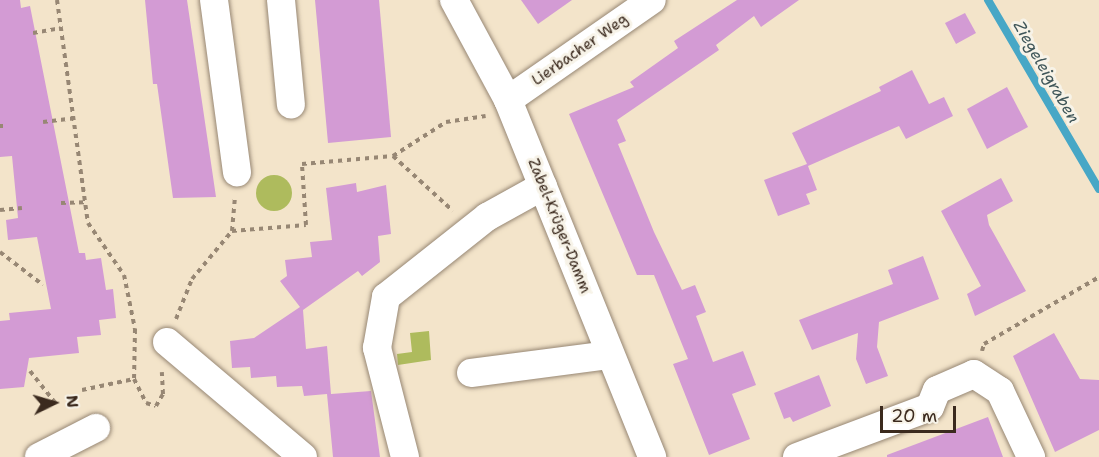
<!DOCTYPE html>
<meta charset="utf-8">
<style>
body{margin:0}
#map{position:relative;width:1099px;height:457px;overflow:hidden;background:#f3e4ca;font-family:"Shantell Sans",sans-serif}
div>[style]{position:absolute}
.green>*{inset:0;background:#aebb5d}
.round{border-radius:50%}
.stream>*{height:8px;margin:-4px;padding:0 4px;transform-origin:4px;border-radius:4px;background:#47a7c6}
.building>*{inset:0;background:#d39bd4}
.path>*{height:4px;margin-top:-2px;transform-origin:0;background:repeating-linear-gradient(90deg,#978774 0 4.5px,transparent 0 9px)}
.roads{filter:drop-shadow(0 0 2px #978774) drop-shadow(0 0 2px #978774)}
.minor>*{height:28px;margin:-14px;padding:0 14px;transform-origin:14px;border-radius:14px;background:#fff}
span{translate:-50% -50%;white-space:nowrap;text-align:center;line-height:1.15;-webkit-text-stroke:6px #f7f3e8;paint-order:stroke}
.street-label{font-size:15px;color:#3b2a1e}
.water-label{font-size:16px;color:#3f5659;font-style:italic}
.north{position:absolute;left:24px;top:373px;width:60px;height:60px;-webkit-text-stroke:4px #f7f3e8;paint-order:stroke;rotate:85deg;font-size:16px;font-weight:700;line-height:24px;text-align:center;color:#3b2a1e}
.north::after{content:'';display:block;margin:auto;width:21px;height:27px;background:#3b2a1e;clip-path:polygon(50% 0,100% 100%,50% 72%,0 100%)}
.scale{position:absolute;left:880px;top:406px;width:76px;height:27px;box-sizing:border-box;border:3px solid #3b2a1e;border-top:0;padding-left:8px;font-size:18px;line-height:21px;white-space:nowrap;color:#3b2a1e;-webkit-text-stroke:4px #f7f3e8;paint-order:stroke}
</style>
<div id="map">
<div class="green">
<i class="round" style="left:256px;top:175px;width:36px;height:36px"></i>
<i style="clip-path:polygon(429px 331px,431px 360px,398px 365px,397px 354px,412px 352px,410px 333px)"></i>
</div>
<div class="stream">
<i style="left:988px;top:0;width:219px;rotate:59.6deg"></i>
</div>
<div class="building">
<i style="clip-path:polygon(0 0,20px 0,21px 8px,30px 6px,79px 253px,85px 253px,86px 260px,101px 258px,106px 290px,113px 289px,116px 318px,99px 320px,101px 335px,77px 337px,79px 353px,29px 358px,24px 387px,0 389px,0 321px,10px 320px,9px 313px,51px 309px,37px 237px,8px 240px,6px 220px,18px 218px,12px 156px,0 157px)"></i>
<i style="clip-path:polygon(145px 0,187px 0,216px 197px,173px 198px,157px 84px,153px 84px)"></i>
<i style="clip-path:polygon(315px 0,379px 0,391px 137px,328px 143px)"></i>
<i style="clip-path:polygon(521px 0,572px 0,538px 24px)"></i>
<i style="clip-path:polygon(737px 0,799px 0,761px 27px,754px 16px,716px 45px,719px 50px,617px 120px,626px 141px,618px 144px,654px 232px,682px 290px,695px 285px,706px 312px,696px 316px,713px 362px,743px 351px,756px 385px,732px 394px,750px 439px,709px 455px,673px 364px,688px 359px,654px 275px,637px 275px,569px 114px,634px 87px,630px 82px,678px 48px,674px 41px)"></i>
<i style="clip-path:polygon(965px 13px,976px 33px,956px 44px,945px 23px)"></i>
<i style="clip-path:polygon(912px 70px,929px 104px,944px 97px,953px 116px,906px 139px,899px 126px,808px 166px,817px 190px,806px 194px,810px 204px,778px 216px,764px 180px,807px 164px,792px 133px,881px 91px,879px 87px)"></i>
<i style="clip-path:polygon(1007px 87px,1028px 127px,987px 149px,967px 109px)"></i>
<i style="clip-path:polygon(1001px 178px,1013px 201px,987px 215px,989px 225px,1026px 291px,975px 316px,967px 294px,981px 286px,941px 211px)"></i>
<i style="clip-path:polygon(356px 183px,357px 192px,386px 185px,391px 234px,378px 236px,380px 262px,362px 276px,358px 271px,303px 310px,306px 349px,327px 346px,331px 394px,371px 391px,380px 457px,333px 457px,327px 394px,304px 396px,302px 386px,277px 387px,276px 376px,251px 378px,250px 367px,232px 368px,230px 341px,254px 338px,300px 307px,280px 281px,287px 276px,285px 260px,312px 257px,310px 242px,332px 240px,326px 188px)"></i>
<i style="clip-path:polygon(923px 256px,939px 299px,879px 322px,877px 347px,888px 376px,866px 384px,856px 359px,858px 333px,812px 350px,799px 320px,893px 284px,888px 270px)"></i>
<i style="clip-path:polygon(1054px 333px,1080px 379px,1099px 380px,1099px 430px,1055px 452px,1013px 356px)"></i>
<i style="clip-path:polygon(819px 375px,831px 406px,793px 422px,790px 417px,784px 419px,774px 393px)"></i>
<i style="clip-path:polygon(988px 417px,1003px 457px,887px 457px,887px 455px)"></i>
</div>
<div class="path">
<i style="left:57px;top:0;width:225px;rotate:82.1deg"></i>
<i style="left:88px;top:223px;width:63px;rotate:55.3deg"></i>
<i style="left:124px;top:275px;width:55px;rotate:78.5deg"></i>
<i style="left:135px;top:329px;width:50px;rotate:91.1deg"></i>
<i style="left:33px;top:33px;width:28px;rotate:-10deg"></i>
<i style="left:43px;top:122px;width:31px;rotate:-7deg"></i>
<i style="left:0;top:126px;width:3px"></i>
<i style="left:393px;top:156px;width:63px;rotate:-32.7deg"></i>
<i style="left:446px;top:122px;width:40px;rotate:-8.5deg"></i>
<i style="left:61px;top:203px;width:24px;rotate:-2deg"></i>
<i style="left:0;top:210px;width:22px;rotate:-5deg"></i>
<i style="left:232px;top:231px;width:74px;rotate:-4.6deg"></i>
<i style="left:306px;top:225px;width:61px;rotate:-93.8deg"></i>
<i style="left:302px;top:164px;width:91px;rotate:-5deg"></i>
<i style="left:393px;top:156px;width:81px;rotate:42.5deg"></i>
<i style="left:0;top:252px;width:54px;rotate:37.5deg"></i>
<i style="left:176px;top:319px;width:43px;rotate:-68.2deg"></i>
<i style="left:192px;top:279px;width:62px;rotate:-50.2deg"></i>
<i style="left:232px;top:231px;width:33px;rotate:-85deg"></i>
<i style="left:982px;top:351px;width:7px;rotate:-74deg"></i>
<i style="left:984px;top:344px;width:133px;rotate:-30.2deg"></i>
<i style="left:30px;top:371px;width:43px;rotate:51.5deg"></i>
<i style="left:82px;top:390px;width:53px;rotate:-11.9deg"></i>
<i style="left:134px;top:379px;width:27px;rotate:63deg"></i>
<i style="left:146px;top:403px;width:10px;rotate:17deg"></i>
<i style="left:156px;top:406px;width:14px;rotate:-60deg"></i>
<i style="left:163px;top:394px;width:22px;rotate:-93deg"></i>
</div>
<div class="roads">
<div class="minor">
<i style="left:214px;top:0;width:174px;rotate:82.4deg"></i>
<i style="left:281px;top:0;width:105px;rotate:84.6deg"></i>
<i style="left:454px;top:0;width:114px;rotate:61.6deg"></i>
<i style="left:508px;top:100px;width:385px;rotate:68deg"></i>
<i style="left:508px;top:100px;width:175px;rotate:-34.8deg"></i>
<i style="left:167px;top:342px;width:178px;rotate:40.2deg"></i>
<i style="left:471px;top:373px;width:140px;rotate:-7.4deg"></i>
<i style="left:39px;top:457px;width:64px;rotate:-27deg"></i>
<i style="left:405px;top:457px;width:113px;rotate:-104.4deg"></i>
<i style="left:377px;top:348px;width:52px;rotate:-80deg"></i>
<i style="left:386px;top:297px;width:129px;rotate:-38.4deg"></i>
<i style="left:487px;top:217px;width:64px;rotate:-29deg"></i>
<i style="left:797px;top:457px;width:142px;rotate:-20.6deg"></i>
<i style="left:930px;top:407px;width:18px;rotate:-68deg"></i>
<i style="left:937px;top:390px;width:40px;rotate:-23.4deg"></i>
<i style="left:974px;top:374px;width:31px;rotate:33deg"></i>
<i style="left:1000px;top:391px;width:73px;rotate:64.8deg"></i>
</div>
</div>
<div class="street-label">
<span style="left:580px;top:50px;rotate:-35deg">Lierbacher Weg</span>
<span style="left:559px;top:226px;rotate:68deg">Zabel-Krüger-Damm</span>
</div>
<div class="water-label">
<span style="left:1046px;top:72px;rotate:60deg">Ziegeleigraben</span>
</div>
<div class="north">N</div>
<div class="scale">20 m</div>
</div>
